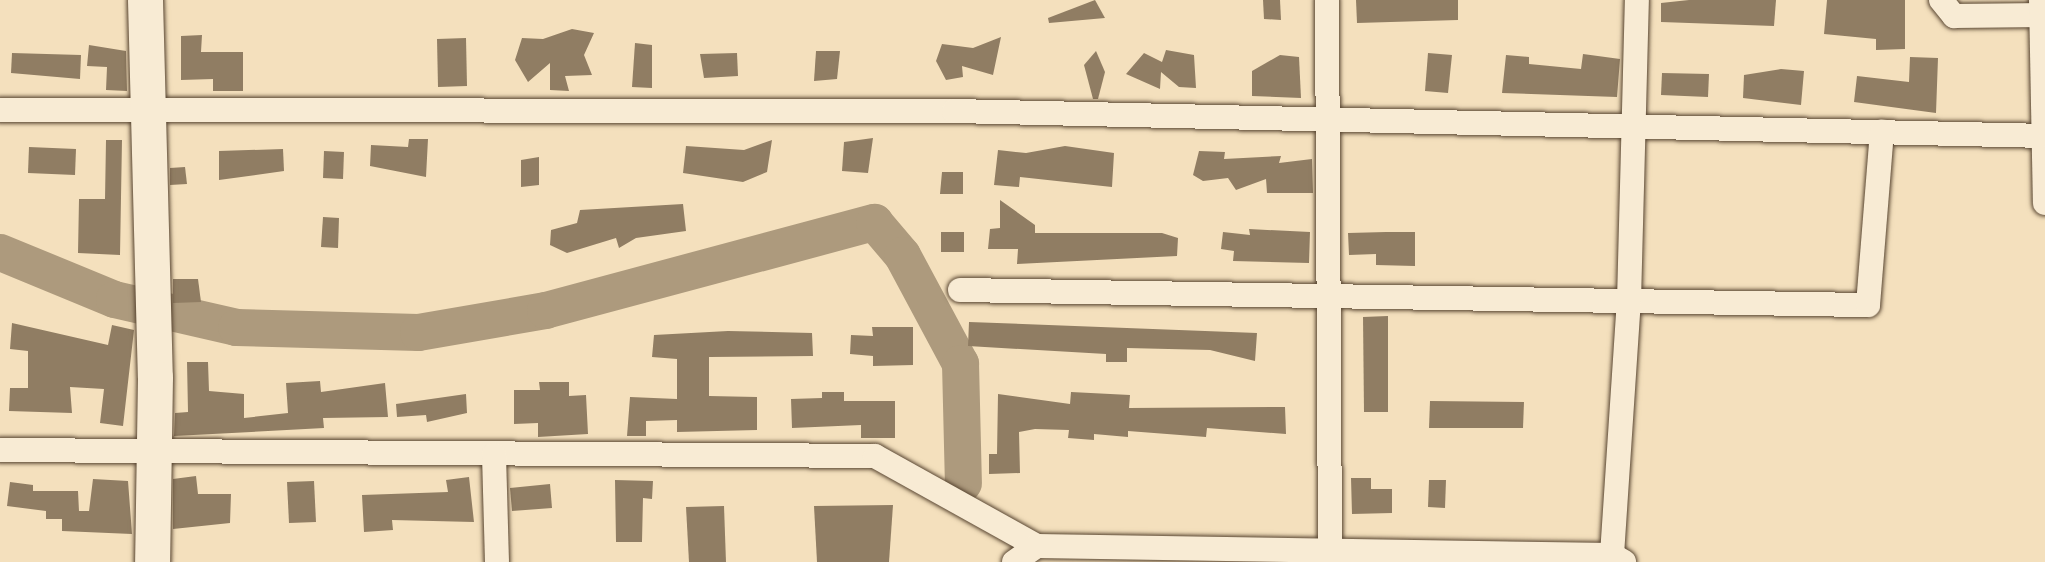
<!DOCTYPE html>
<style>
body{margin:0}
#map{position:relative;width:2045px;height:562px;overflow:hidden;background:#f4e0bd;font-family:Cardo,serif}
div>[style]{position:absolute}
.river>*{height:37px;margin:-18.5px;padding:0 18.5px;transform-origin:18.5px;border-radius:18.5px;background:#ad9a7d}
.building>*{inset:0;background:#907d63}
.roads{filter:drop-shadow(0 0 2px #584531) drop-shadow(0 0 2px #584531)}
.street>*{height:24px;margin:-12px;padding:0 12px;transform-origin:12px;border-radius:12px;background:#f8ebd4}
.secondary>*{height:35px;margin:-17.5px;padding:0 17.5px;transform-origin:17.5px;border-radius:17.5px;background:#f8ebd4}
span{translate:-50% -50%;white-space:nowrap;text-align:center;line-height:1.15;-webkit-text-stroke:7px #f8ebd4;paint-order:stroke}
</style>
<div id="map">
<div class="river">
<i style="left:0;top:252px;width:123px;rotate:22.4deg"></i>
<i style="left:114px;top:299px;width:125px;rotate:12.9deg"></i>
<i style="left:236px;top:327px;width:182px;rotate:1.6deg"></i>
<i style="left:418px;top:332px;width:129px;rotate:-9.8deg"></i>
<i style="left:545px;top:310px;width:341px;rotate:-15deg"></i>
<i style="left:874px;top:222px;width:43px;rotate:49.7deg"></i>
<i style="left:902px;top:255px;width:123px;rotate:61.8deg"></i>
<i style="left:960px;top:363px;width:120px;rotate:88.6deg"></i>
</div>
<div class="building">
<i style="clip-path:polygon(1095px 0,1105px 18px,1049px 23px,1048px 18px)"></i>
<i style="clip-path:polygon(1263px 0,1280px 0,1281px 20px,1264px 19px)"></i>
<i style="clip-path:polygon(1356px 0,1458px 0,1458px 20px,1357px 23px)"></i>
<i style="clip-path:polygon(1689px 0,1776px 0,1774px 26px,1661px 22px,1661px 3px)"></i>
<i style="clip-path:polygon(1827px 0,1905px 0,1905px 49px,1876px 50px,1876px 39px,1824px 34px)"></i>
<i style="clip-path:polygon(572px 29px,594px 33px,584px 55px,592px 75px,565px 76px,569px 91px,550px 90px,550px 63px,528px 82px,515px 60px,522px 38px,543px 39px)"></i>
<i style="clip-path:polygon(202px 35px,201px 52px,243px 52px,243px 91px,213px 91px,213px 79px,181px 80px,181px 36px)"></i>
<i style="clip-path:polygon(1001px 37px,993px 75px,962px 66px,963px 77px,946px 80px,936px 61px,942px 44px,973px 48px)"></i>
<i style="clip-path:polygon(466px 38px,467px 86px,438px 87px,437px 39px)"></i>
<i style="clip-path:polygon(635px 43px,652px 45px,652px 88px,632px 87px)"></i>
<i style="clip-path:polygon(89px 45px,126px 51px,127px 91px,106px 90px,107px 67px,87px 66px)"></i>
<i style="clip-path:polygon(1166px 50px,1194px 55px,1196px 88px,1179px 87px,1161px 72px,1160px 89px,1126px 74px,1144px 53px,1162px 62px)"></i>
<i style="clip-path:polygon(816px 51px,840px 51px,837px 79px,814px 81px)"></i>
<i style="clip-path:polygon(1096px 51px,1105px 72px,1098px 99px,1093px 99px,1084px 65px)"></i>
<i style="clip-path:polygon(12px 53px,81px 55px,80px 79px,11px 73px)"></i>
<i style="clip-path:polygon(737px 53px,738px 76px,704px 78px,700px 54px)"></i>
<i style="clip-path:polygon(1428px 53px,1452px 55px,1448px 93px,1425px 91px)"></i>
<i style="clip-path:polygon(1583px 54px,1620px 59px,1617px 97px,1502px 93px,1506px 55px,1529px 57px,1529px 64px,1581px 69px)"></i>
<i style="clip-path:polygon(1280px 55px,1299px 57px,1301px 98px,1252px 96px,1252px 71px)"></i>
<i style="clip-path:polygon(1910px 57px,1938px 58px,1936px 113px,1854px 102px,1857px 76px,1909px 82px)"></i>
<i style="clip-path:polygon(1781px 69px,1804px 71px,1801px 105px,1743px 98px,1744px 75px)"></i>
<i style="clip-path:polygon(1662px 73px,1709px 74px,1708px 97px,1661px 95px)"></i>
<i style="clip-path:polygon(873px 138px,868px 173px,842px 171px,844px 142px)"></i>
<i style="clip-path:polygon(409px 139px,428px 139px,426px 177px,370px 166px,371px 145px,408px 147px)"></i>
<i style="clip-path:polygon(106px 140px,122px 140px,120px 255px,78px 253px,79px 199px,105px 199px)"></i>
<i style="clip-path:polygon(772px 140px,767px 172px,743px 182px,683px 173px,686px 146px,744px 150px)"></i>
<i style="clip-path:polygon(1065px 146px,1114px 153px,1112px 187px,1020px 177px,1019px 187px,994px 185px,998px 150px,1026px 153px)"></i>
<i style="clip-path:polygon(29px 147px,76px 149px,75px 175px,28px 173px)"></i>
<i style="clip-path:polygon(283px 149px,284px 171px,219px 180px,219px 151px)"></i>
<i style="clip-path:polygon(324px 151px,344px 152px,343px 179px,323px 178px)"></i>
<i style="clip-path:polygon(1199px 151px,1225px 152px,1224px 159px,1281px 156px,1279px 163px,1312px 159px,1313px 193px,1267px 193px,1266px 179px,1236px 190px,1228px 178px,1203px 181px,1193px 175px)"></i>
<i style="clip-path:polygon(539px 157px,539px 185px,521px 187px,521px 160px)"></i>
<i style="clip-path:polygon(185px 167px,187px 184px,170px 185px,170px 168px)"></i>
<i style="clip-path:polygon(942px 172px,963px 172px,963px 194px,940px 194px)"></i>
<i style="clip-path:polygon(1000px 200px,1035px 225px,1035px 233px,1162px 233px,1178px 238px,1177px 256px,1017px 264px,1018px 249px,988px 249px,990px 229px,1000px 228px)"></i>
<i style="clip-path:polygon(683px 204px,686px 231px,636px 238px,619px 248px,616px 238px,567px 253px,550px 245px,551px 230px,577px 223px,580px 210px)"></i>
<i style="clip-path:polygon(323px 217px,339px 218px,338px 248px,321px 247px)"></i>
<i style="clip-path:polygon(1249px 229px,1310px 232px,1309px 263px,1233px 261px,1234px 251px,1221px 249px,1223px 232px,1250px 235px)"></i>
<i style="clip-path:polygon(941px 232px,964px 232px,964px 252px,941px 252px)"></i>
<i style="clip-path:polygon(1386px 232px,1415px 232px,1415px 266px,1376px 265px,1376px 254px,1349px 255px,1348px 233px)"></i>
<i style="clip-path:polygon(173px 279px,198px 279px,201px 302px,173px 303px)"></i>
<i style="clip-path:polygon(1388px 316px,1388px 412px,1364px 412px,1363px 317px)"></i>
<i style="clip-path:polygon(969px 322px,1257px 333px,1255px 361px,1210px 350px,1127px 348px,1127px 362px,1106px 362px,1106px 354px,968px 346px)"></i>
<i style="clip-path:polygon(12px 323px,108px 345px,112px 325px,134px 330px,123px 426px,100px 423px,104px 389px,70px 387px,72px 413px,9px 411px,10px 388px,28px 388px,28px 351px,10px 349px)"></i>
<i style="clip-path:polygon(872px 327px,913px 327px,913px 365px,873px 366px,873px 356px,850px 354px,851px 335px,873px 336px)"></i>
<i style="clip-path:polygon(728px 331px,812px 333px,813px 356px,709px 357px,709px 396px,757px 397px,757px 430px,677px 432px,677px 420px,646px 421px,646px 436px,627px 436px,630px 397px,677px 399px,677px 359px,652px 357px,654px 335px)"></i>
<i style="clip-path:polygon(187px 362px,208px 362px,209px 391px,244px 394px,244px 418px,288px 413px,286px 383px,320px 381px,321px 392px,385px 383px,388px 417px,323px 418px,324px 428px,174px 436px,175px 413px,188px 412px)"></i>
<i style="clip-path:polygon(539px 382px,569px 382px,569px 396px,586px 395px,588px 434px,538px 437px,538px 423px,514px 424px,514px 390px,540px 390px)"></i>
<i style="clip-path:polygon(822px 392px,844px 392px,844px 401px,895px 401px,895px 438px,861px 438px,861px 425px,792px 428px,791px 399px,822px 398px)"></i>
<i style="clip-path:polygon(1071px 392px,1130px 395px,1129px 408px,1285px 407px,1286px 434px,1207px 428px,1206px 437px,1128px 431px,1128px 437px,1094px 434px,1094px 440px,1068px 438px,1069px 430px,1035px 429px,1019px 432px,1020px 473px,989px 474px,989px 454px,997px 454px,998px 394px,1070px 404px)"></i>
<i style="clip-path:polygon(466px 394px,467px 413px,427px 422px,426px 415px,397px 417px,396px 404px)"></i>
<i style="clip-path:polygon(1430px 401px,1524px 402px,1523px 428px,1429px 428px)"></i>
<i style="clip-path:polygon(196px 476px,198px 494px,231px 494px,230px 523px,173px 529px,173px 479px)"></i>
<i style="clip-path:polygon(469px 477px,474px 522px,392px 520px,393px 530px,364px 532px,362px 495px,448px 492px,446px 480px)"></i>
<i style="clip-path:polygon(1351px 478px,1371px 478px,1371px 489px,1392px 489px,1392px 513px,1352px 514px)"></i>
<i style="clip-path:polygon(93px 479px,128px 481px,132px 534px,62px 531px,62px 519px,46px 519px,46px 511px,7px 506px,10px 482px,33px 485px,33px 491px,78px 491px,79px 511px,89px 511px)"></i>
<i style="clip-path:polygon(615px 480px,653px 481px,652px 499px,643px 498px,642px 542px,616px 542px)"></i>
<i style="clip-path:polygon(1429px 480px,1446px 480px,1445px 508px,1428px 507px)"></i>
<i style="clip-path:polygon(314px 481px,316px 522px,289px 523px,287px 482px)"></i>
<i style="clip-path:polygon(550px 484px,552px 508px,512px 511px,510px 488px)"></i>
<i style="clip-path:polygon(893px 505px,889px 562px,817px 562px,814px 506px)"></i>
<i style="clip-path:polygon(724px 506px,726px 562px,689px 562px,686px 507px)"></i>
</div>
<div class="roads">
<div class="street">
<i style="left:1327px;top:0;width:548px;rotate:89.69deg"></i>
<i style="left:1941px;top:0;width:21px;rotate:51deg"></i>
<i style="left:1954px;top:16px;width:91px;rotate:-0.6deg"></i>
<i style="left:2041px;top:0;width:203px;rotate:88.9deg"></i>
<i style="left:0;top:110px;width:954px;rotate:0.06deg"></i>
<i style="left:954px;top:111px;width:1090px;rotate:1.31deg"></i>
<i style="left:960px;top:290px;width:908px;rotate:0.95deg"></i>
<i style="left:1868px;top:305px;width:174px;rotate:-85.4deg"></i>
<i style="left:0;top:450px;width:875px;rotate:0.39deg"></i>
<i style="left:875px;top:456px;width:185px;rotate:29.1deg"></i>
<i style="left:1037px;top:546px;width:575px;rotate:0.9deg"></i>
<i style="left:1612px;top:555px;width:14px;rotate:30deg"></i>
<i style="left:494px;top:455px;width:107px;rotate:88.4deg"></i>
<i style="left:1612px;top:555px;width:255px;rotate:-86.2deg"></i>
<i style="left:1629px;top:301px;width:301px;rotate:-88.5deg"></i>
<i style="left:1014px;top:562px;width:28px;rotate:-35deg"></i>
</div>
<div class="secondary">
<i style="left:145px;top:0;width:377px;rotate:88.5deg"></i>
<i style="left:155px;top:377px;width:185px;rotate:90.9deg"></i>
</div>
</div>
</div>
